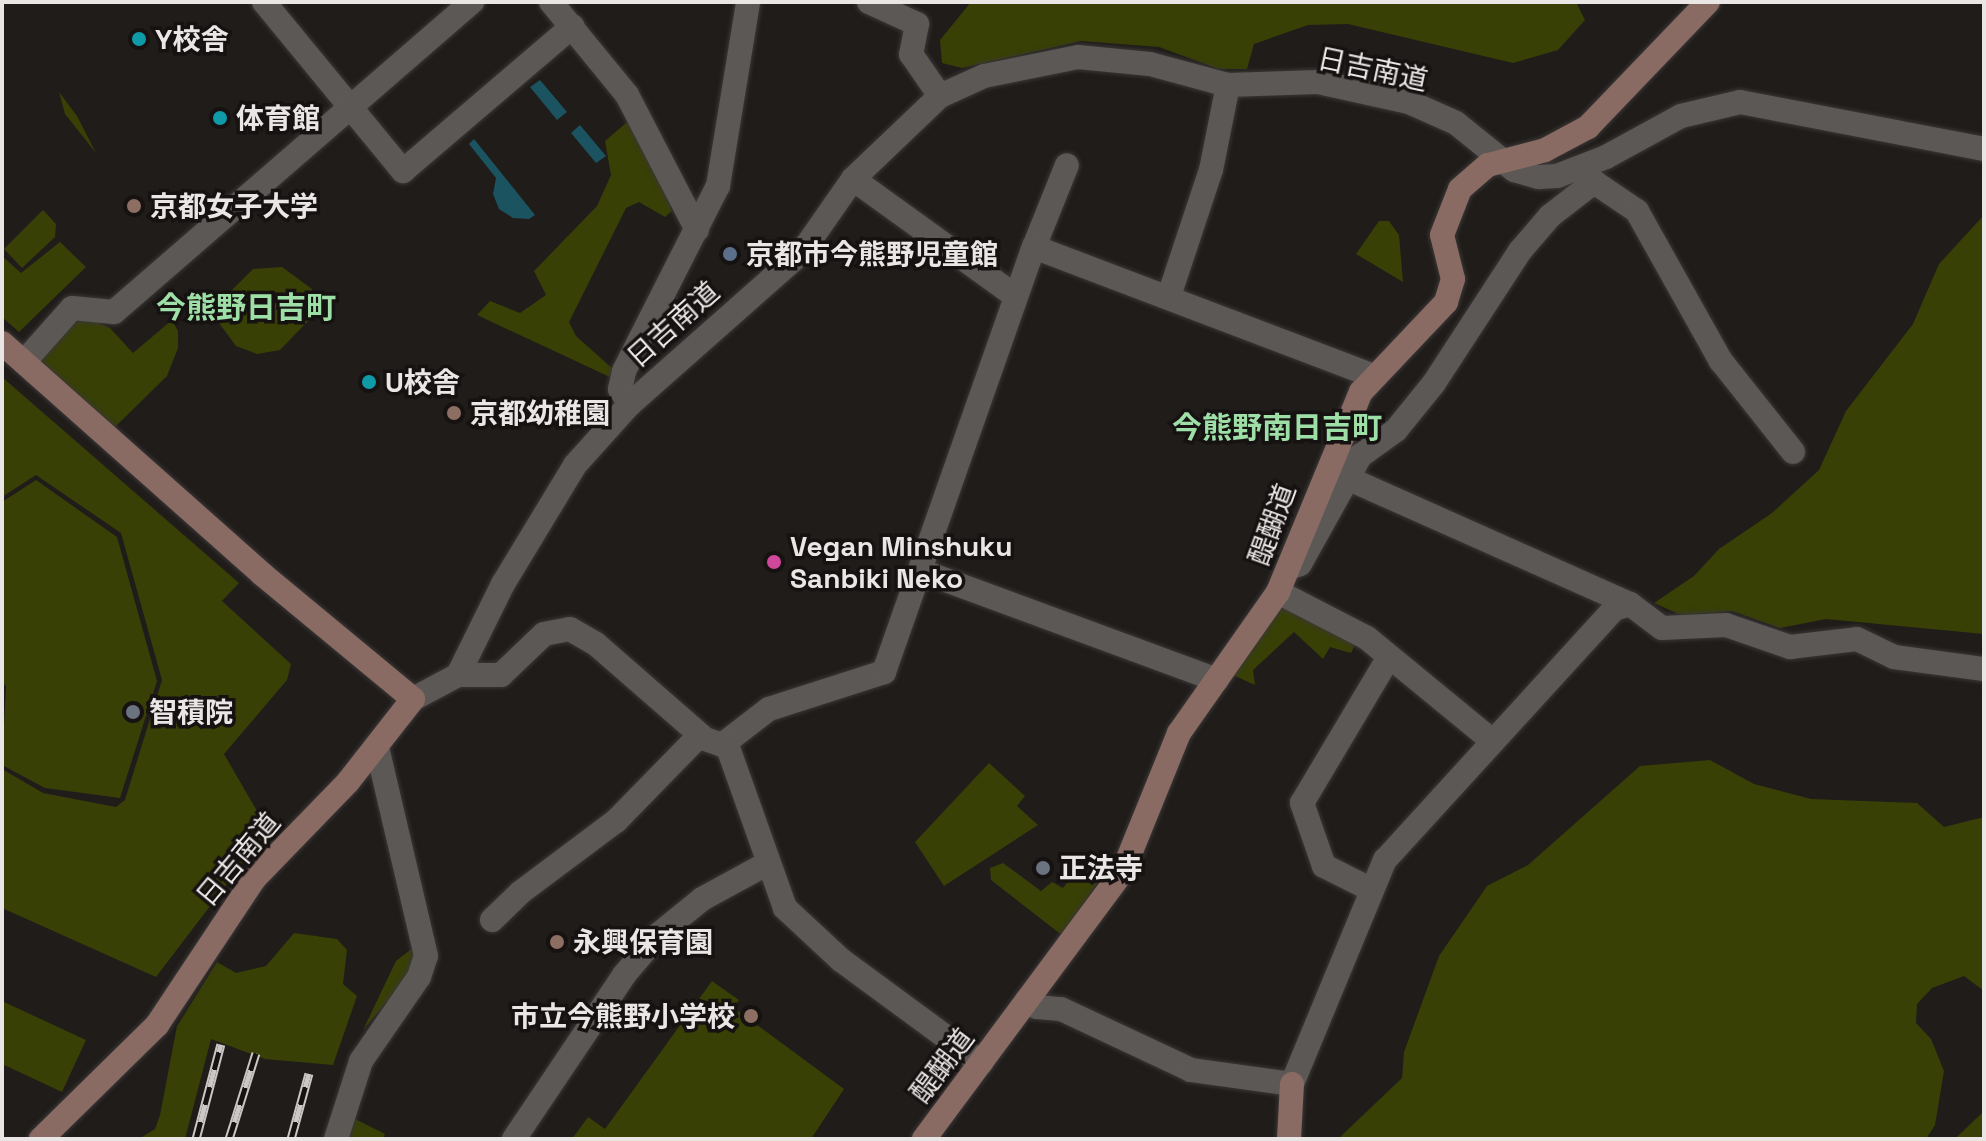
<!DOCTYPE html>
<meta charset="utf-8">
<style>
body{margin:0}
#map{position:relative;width:1986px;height:1141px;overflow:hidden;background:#1f1c1a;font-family:"Space Grotesk","Noto Sans JP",sans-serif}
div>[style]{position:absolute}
.green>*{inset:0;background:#384006}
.water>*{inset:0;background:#1c5361}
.roads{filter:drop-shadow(0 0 2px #3a3736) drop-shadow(0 0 2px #3a3736)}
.street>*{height:24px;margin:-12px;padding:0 12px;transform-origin:12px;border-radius:12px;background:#5c5856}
.secondary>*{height:24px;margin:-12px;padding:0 12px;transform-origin:12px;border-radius:12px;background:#8a6b63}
.rail>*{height:9px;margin-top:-4.5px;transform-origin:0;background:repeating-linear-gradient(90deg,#161211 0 18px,#cac7c5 0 36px);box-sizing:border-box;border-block:2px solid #cac7c5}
.dots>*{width:22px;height:22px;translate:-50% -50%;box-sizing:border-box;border:4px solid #161211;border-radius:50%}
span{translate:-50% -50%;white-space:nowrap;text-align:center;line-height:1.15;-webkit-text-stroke:7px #161211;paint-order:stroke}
.poi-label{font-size:28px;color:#e9e6e5;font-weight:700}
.left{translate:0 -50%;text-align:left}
.right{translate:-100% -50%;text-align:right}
.street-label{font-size:28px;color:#e9e6e5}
.neighbourhood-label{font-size:30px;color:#9edea7;font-weight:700}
.frame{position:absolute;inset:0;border:4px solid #e9e6e5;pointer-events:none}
</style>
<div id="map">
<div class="green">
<i style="clip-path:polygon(971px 2px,1576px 2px,1585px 20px,1558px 50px,1513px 63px,1348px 24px,1308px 25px,1254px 44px,1247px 69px,1219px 69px,1159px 47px,1081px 41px,962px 68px,942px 63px,940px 40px)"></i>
<i style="clip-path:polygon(59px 92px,77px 116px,96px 153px,65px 114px)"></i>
<i style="clip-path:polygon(627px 122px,644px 141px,672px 211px,665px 217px,639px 202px,626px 208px,569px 322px,576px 336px,614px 370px,612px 378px,477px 315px,490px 301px,520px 313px,546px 295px,534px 271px,597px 206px,611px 175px,605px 141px)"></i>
<i style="clip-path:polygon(43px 210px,56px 224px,55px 237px,22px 268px,4px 249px)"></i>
<i style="clip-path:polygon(1984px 215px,1984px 634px,1826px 619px,1780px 628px,1732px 611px,1681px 615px,1654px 603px,1694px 576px,1719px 549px,1772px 513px,1819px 470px,1846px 411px,1913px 324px,1939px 264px)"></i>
<i style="clip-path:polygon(1379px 221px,1389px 221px,1399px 235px,1403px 282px,1356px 254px)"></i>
<i style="clip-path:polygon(60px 242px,86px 267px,19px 332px,2px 317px,2px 256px,21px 273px)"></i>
<i style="clip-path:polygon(282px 267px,312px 289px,312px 317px,280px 350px,257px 354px,236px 346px,219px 323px,231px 291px,253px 269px)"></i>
<i style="clip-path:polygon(84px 316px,110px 328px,133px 353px,172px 320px,178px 331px,178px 348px,167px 376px,115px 427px,34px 358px)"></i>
<i style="clip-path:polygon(2px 377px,239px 583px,222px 601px,291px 664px,287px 680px,224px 754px,268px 830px,156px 977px,2px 908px,2px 769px,43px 793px,116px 807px,125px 800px,162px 680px,121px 533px,36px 475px,2px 497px)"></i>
<i style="clip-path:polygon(36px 480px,117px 537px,157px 681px,120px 798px,45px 788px,2px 765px,6px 686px,2px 682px,2px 502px)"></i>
<i style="clip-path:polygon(1283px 602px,1356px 642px,1351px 653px,1330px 647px,1323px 659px,1294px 632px,1253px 670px,1255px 685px,1233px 675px)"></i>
<i style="clip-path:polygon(1710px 760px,1754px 784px,1811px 799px,1917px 803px,1944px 827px,1984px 817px,1984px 991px,1964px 976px,1932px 988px,1917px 1004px,1916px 1023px,1931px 1039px,1944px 1071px,1935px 1125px,1926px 1139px,1338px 1139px,1402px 1078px,1404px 1052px,1439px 956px,1487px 886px,1528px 865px,1640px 766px)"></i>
<i style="clip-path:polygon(989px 763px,1025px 796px,1017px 806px,1038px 825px,944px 886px,915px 842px)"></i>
<i style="clip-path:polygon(1003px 863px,1041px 891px,1052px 882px,1063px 888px,1080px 866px,1099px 880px,1063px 936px,991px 880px,990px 868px)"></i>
<i style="clip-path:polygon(294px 933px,337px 939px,347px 950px,343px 984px,357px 996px,333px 1065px,265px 1059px,211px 1039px,185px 1139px,139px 1139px,155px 1129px,160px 1115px,177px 1026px,217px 962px,236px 973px,266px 966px)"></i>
<i style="clip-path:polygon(414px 947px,411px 973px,363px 1030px,396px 961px)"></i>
<i style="clip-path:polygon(712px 981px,739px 1000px,734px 1008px,844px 1089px,811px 1139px,572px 1139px,588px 1117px,605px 1129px)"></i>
<i style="clip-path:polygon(2px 1001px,86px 1040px,62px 1092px,2px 1064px)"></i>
<i style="clip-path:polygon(1984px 1111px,1984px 1139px,1955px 1139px,1959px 1135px)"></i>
<i style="clip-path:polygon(349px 1116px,385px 1134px,383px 1139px,343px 1139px)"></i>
</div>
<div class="water">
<i style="clip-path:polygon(540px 80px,567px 112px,557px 120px,530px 87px)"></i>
<i style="clip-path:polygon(580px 125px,606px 156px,596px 163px,571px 133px)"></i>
<i style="clip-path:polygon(474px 139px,535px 215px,529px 219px,513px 218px,499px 209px,493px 194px,496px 178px,469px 144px)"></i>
</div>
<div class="roads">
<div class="street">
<i style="left:264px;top:2px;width:219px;rotate:50.6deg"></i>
<i style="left:403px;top:171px;width:223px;rotate:-40.5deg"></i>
<i style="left:551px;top:2px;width:120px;rotate:50.7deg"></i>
<i style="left:627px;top:95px;width:152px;rotate:62.6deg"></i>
<i style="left:869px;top:2px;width:53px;rotate:24.6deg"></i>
<i style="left:917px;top:24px;width:31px;rotate:101deg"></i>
<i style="left:911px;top:54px;width:51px;rotate:55.4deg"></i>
<i style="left:853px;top:179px;width:200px;rotate:35.8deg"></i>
<i style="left:1034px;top:247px;width:88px;rotate:-68.1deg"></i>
<i style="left:1169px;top:296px;width:133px;rotate:-71.6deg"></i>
<i style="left:1211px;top:170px;width:87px;rotate:-78.7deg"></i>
<i style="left:24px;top:362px;width:72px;rotate:-48.4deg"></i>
<i style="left:72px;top:308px;width:42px;rotate:5.4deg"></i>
<i style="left:114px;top:312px;width:474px;rotate:-40.9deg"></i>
<i style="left:630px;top:404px;width:18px;rotate:-124deg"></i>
<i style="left:620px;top:389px;width:18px;rotate:-77deg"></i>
<i style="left:624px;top:371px;width:208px;rotate:-63.1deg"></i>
<i style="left:718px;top:186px;width:186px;rotate:-80.7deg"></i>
<i style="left:1347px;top:478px;width:310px;rotate:24deg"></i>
<i style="left:1630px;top:604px;width:40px;rotate:37deg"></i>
<i style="left:1662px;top:628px;width:64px;rotate:-2.7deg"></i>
<i style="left:1726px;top:625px;width:68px;rotate:19deg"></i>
<i style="left:1790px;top:647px;width:67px;rotate:-6.8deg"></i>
<i style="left:1857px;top:639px;width:41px;rotate:25.9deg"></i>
<i style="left:1894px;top:657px;width:91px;rotate:7.6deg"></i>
<i style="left:1291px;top:567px;width:9px;rotate:-18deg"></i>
<i style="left:1300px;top:564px;width:124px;rotate:-60.9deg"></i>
<i style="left:1360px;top:456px;width:44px;rotate:-35.8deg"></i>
<i style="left:1396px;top:430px;width:60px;rotate:-51deg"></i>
<i style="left:1434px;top:383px;width:158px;rotate:-56.9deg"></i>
<i style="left:1520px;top:251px;width:46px;rotate:-49.4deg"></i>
<i style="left:1550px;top:216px;width:56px;rotate:-37.7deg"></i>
<i style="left:1594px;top:182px;width:52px;rotate:34deg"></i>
<i style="left:1637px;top:211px;width:172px;rotate:60.8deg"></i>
<i style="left:1721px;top:361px;width:116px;rotate:51.6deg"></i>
<i style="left:921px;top:571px;width:315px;rotate:20.2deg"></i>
<i style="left:1278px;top:592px;width:100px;rotate:27.3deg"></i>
<i style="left:1367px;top:638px;width:161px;rotate:39.4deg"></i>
<i style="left:458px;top:675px;width:43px"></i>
<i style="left:501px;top:675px;width:59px;rotate:-43.6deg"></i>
<i style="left:544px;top:634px;width:26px;rotate:-11deg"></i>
<i style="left:570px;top:629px;width:30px;rotate:30deg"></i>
<i style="left:596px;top:644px;width:145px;rotate:41.1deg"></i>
<i style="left:705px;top:739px;width:18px;rotate:19deg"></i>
<i style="left:722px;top:745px;width:59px;rotate:-37.5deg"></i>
<i style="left:769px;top:709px;width:121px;rotate:-17.8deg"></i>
<i style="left:884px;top:672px;width:451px;rotate:-70.6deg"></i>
<i style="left:1034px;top:247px;width:364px;rotate:20.8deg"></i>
<i style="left:413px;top:699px;width:51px;rotate:-28.1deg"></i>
<i style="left:458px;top:675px;width:102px;rotate:-63.7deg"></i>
<i style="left:503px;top:584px;width:139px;rotate:-58.8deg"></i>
<i style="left:575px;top:465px;width:82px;rotate:-48deg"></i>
<i style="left:630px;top:404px;width:230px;rotate:-41.5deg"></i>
<i style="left:802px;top:252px;width:89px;rotate:-55.1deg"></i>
<i style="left:853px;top:179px;width:120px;rotate:-43.7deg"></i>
<i style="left:940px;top:96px;width:48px;rotate:-24.4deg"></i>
<i style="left:984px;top:76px;width:96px;rotate:-11.4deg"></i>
<i style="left:1078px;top:57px;width:72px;rotate:5.6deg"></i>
<i style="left:1150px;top:64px;width:81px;rotate:15.1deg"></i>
<i style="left:1228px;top:85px;width:90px;rotate:-1.9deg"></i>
<i style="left:1318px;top:82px;width:93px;rotate:12.4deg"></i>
<i style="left:1409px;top:102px;width:51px;rotate:24.1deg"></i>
<i style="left:1456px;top:123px;width:75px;rotate:39deg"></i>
<i style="left:1514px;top:170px;width:26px;rotate:16deg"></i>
<i style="left:1539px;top:177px;width:18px;rotate:-3deg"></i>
<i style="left:1557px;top:176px;width:53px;rotate:-21.2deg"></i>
<i style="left:1606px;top:157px;width:85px;rotate:-28.7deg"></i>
<i style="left:1681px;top:116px;width:61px;rotate:-13.3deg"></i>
<i style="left:1740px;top:102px;width:248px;rotate:10.9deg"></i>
<i style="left:726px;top:742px;width:176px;rotate:70.4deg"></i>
<i style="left:785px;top:908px;width:76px;rotate:42.9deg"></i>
<i style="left:841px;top:960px;width:174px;rotate:36.3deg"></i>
<i style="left:1372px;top:890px;width:54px;rotate:-153.4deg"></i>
<i style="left:1324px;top:866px;width:67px;rotate:-109.2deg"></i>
<i style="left:1302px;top:803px;width:170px;rotate:-59.2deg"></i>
<i style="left:492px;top:920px;width:40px;rotate:-44deg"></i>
<i style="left:521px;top:892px;width:119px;rotate:-36.8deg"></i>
<i style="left:616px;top:821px;width:120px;rotate:-45.7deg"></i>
<i style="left:1027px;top:1000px;width:12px;rotate:35deg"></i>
<i style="left:1037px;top:1007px;width:24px;rotate:5deg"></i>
<i style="left:1061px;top:1009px;width:144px;rotate:25.1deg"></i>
<i style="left:1191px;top:1070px;width:102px;rotate:7.9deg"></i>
<i style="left:1292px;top:1084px;width:243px;rotate:-67.5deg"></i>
<i style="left:1385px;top:860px;width:340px;rotate:-47.6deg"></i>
<i style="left:1614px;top:609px;width:17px;rotate:-17deg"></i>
<i style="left:336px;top:1139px;width:82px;rotate:-72.2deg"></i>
<i style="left:361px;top:1061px;width:102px;rotate:-55.4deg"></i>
<i style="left:419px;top:977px;width:22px;rotate:-72deg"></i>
<i style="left:426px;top:956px;width:215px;rotate:-103.2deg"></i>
<i style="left:514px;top:1139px;width:197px;rotate:-56.1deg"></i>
<i style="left:624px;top:975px;width:54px;rotate:-49.5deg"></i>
<i style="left:659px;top:934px;width:55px;rotate:-39.1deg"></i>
<i style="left:702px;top:899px;width:75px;rotate:-28.6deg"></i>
</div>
<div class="secondary">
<i style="left:2px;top:343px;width:348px;rotate:41.6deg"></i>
<i style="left:262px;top:574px;width:196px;rotate:39.6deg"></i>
<i style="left:413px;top:699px;width:105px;rotate:128.1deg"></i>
<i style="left:348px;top:782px;width:135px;rotate:134.1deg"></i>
<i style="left:254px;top:879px;width:175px;rotate:123.6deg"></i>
<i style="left:157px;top:1025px;width:163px;rotate:135.5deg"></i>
<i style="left:924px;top:1139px;width:334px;rotate:-53.4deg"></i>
<i style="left:1123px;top:871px;width:149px;rotate:-67.9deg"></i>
<i style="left:1179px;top:733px;width:172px;rotate:-54.9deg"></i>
<i style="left:1278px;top:592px;width:217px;rotate:-67.5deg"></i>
<i style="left:1361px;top:392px;width:124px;rotate:-46.6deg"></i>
<i style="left:1446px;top:302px;width:24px;rotate:-73deg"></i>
<i style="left:1453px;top:279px;width:45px;rotate:-104deg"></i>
<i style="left:1442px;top:235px;width:49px;rotate:-68.6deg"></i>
<i style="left:1460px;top:189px;width:37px;rotate:-41deg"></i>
<i style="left:1488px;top:165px;width:59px;rotate:-14.7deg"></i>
<i style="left:1545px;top:150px;width:49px;rotate:-28.1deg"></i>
<i style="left:1588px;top:127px;width:173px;rotate:-46.2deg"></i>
<i style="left:1289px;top:1139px;width:55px;rotate:-86.9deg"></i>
</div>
</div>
<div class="rail">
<i style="left:196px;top:1139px;width:98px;rotate:-75.3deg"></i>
<i style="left:229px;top:1139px;width:90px;rotate:-72.6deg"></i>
<i style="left:291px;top:1139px;width:68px;rotate:-74.7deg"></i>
</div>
<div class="dots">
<i style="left:139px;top:39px;background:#0f9aa8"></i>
<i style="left:220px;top:118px;background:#0f9aa8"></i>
<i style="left:134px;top:206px;background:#8d6e63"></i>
<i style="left:730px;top:254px;background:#5c6f8a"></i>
<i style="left:369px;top:382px;background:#0f9aa8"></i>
<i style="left:454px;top:413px;background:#8d6e63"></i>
<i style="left:774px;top:562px;background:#d1479c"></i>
<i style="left:133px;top:712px;background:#6b7280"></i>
<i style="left:1043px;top:868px;background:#6b7280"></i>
<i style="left:557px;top:942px;background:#8d6e63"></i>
<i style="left:751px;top:1016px;background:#8d6e63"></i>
</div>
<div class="poi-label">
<span class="left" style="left:155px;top:39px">Y校舎</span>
<span class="left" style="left:236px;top:118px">体育館</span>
<span class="left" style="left:150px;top:206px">京都女子大学</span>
<span class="left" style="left:746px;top:254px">京都市今熊野児童館</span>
<span class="left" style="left:385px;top:382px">U校舎</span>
<span class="left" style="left:470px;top:413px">京都幼稚園</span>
<span class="left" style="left:790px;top:562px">Vegan Minshuku<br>Sanbiki Neko</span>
<span class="left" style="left:149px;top:712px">智積院</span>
<span class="left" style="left:1059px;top:868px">正法寺</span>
<span class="left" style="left:573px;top:942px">永興保育園</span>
<span class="right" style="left:735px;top:1016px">市立今熊野小学校</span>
</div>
<div class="street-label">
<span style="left:1373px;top:69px;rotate:12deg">日吉南道</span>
<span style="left:673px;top:324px;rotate:-42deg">日吉南道</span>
<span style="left:1272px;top:524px;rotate:-70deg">醍醐道</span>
<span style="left:238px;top:859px;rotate:-50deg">日吉南道</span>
<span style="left:942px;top:1065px;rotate:-53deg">醍醐道</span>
</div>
<div class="neighbourhood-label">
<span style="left:246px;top:308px">今熊野日吉町</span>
<span style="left:1277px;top:428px">今熊野南日吉町</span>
</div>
<div class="frame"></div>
</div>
